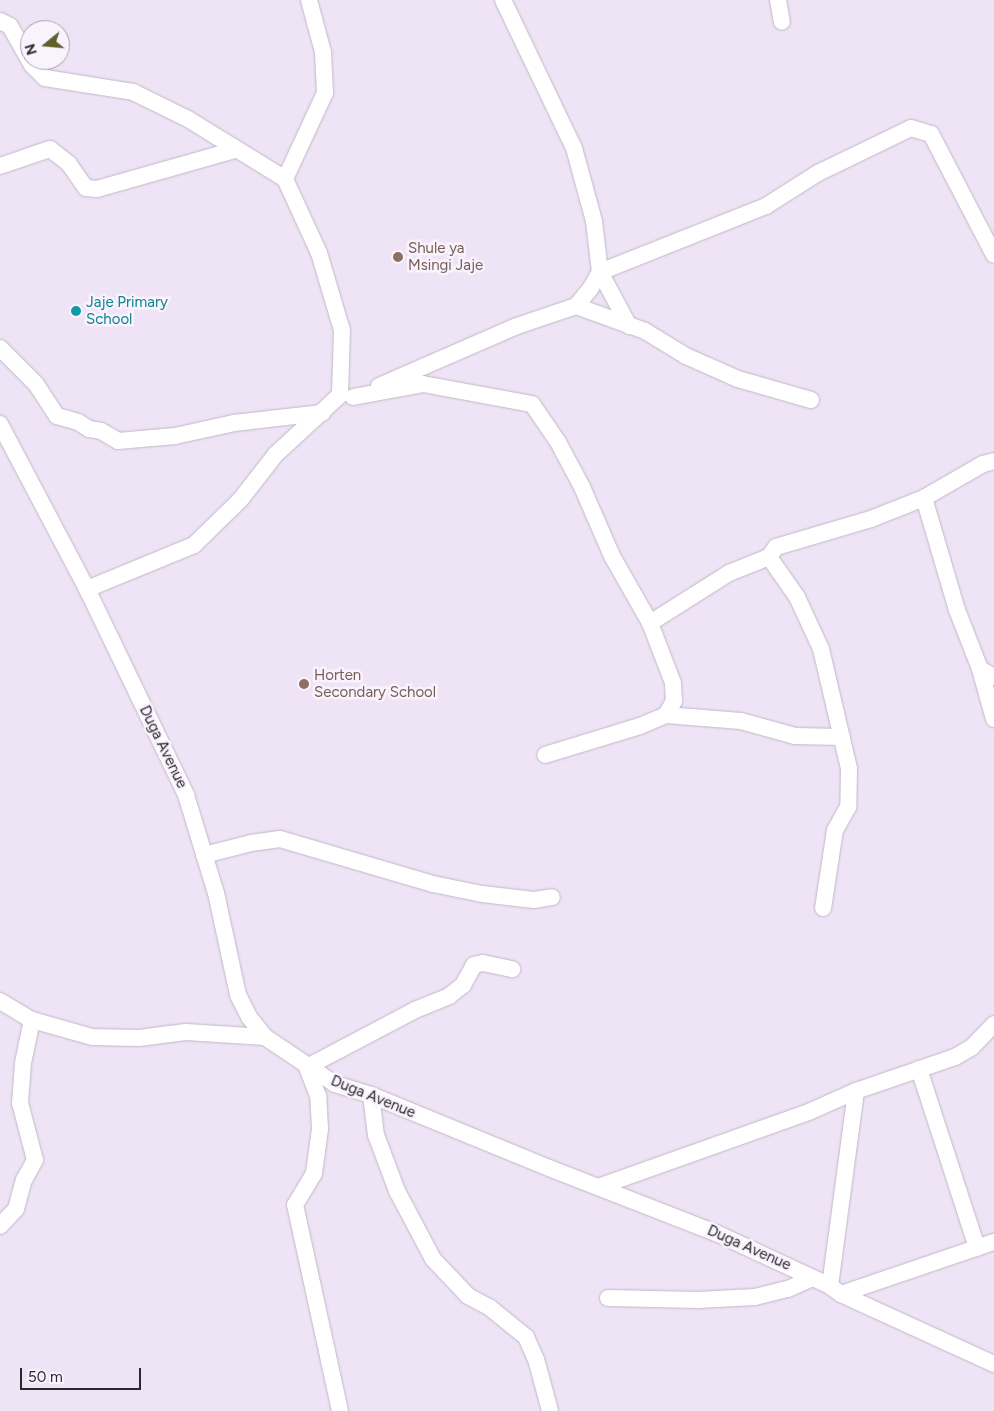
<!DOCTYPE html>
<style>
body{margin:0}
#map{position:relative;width:994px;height:1411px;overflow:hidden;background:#efe4f5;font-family:Figtree,sans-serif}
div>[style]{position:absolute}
.roads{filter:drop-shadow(0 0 1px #c2b7c8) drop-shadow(0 0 1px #c2b7c8)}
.minor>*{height:16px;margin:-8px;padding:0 8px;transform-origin:8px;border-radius:8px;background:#fff}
.dots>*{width:14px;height:14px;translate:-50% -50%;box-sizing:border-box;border:2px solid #f9f3fe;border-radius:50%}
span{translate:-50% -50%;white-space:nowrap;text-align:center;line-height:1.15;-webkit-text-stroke:5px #f9f3fe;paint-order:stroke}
.education-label{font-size:15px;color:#785e54}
.left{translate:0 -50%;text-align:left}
.culture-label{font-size:15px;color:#0d838f}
.street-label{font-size:15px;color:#2c282e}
.north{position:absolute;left:20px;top:20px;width:50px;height:50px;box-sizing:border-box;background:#f9f3fe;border:1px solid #a7a2ab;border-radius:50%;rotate:253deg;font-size:14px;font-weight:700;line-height:20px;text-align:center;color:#2c282e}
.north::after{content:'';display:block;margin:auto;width:18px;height:22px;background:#635f2b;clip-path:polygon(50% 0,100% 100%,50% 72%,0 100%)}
.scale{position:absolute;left:20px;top:1368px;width:121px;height:22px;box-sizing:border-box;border:2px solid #2c282e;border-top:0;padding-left:6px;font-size:15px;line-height:18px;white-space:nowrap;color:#2c282e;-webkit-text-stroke:4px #f9f3fe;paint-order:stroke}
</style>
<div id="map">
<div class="roads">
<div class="minor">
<i style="left:503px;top:0;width:164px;rotate:64.4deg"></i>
<i style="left:574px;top:148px;width:76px;rotate:74.7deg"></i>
<i style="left:594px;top:221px;width:51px;rotate:83.3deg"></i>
<i style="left:600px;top:272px;width:20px;rotate:120deg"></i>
<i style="left:590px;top:289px;width:22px;rotate:129deg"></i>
<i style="left:778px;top:0;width:22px;rotate:80deg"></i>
<i style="left:0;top:21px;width:11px;rotate:27deg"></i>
<i style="left:10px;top:26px;width:45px;rotate:60.6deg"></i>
<i style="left:32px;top:65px;width:18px;rotate:45deg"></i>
<i style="left:45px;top:78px;width:89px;rotate:9deg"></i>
<i style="left:133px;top:92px;width:61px;rotate:26.1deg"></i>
<i style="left:188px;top:119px;width:114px;rotate:31.7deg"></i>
<i style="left:285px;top:179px;width:81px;rotate:65.3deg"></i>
<i style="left:319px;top:253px;width:80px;rotate:73.4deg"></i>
<i style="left:342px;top:330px;width:65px;rotate:91.8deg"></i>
<i style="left:340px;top:395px;width:87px;rotate:137.3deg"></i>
<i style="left:276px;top:454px;width:58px;rotate:128deg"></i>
<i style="left:240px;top:500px;width:64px;rotate:135.6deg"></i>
<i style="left:194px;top:545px;width:116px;rotate:157.6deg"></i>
<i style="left:0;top:166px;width:53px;rotate:-18.8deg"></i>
<i style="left:50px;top:149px;width:24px;rotate:38deg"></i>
<i style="left:69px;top:164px;width:29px;rotate:55deg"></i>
<i style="left:86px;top:188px;width:11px;rotate:5deg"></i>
<i style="left:97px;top:189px;width:143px;rotate:-15.8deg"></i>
<i style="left:285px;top:179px;width:95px;rotate:-65.1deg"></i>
<i style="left:325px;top:93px;width:41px;rotate:-92.8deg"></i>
<i style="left:323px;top:52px;width:54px;rotate:-105.1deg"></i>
<i style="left:629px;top:326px;width:61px;rotate:-118.2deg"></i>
<i style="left:600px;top:272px;width:179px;rotate:-21.7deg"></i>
<i style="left:766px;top:206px;width:62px;rotate:-32.4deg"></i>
<i style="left:818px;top:173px;width:103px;rotate:-25.8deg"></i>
<i style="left:911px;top:128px;width:21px;rotate:17deg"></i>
<i style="left:931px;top:134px;width:136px;rotate:62.5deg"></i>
<i style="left:0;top:348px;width:51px;rotate:45deg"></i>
<i style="left:36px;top:384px;width:38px;rotate:57deg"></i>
<i style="left:57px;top:416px;width:22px;rotate:16deg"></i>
<i style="left:78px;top:422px;width:13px;rotate:32deg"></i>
<i style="left:89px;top:429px;width:12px;rotate:9deg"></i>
<i style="left:101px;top:431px;width:20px;rotate:30deg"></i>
<i style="left:118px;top:441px;width:57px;rotate:-5deg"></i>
<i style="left:175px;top:436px;width:60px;rotate:-12.4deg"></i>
<i style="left:234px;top:423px;width:89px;rotate:-6.5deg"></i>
<i style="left:379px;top:386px;width:150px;rotate:-23.5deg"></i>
<i style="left:517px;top:326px;width:62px;rotate:-18.7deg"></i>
<i style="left:576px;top:306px;width:73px;rotate:19.9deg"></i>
<i style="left:645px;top:331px;width:48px;rotate:31.4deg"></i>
<i style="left:686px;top:356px;width:57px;rotate:23.9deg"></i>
<i style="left:738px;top:379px;width:76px;rotate:16deg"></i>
<i style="left:353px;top:397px;width:71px;rotate:-10.5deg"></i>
<i style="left:423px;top:384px;width:111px;rotate:10.4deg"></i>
<i style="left:532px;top:404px;width:46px;rotate:55.6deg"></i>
<i style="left:558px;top:442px;width:51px;rotate:61.9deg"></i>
<i style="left:582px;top:487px;width:75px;rotate:66.5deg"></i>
<i style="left:612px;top:556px;width:77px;rotate:60.4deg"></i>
<i style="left:650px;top:623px;width:64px;rotate:69deg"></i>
<i style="left:673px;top:683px;width:18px;rotate:87deg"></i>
<i style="left:674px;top:701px;width:16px;rotate:120deg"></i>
<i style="left:666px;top:715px;width:28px;rotate:157deg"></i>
<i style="left:640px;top:726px;width:99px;rotate:163deg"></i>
<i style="left:0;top:424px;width:187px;rotate:62.2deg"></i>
<i style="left:87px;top:589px;width:229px;rotate:64.3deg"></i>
<i style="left:186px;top:795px;width:102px;rotate:73deg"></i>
<i style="left:216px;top:893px;width:104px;rotate:77.8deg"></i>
<i style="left:238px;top:995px;width:25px;rotate:63deg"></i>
<i style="left:249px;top:1017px;width:26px;rotate:51deg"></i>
<i style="left:265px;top:1037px;width:84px;rotate:33.9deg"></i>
<i style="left:335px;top:1084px;width:38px;rotate:17deg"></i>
<i style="left:371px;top:1095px;width:192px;rotate:22.3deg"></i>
<i style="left:549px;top:1168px;width:179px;rotate:21.3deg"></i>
<i style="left:716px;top:1233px;width:126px;rotate:24.9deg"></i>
<i style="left:830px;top:1286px;width:14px;rotate:36deg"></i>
<i style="left:841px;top:1294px;width:168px;rotate:24.6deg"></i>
<i style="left:924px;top:498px;width:117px;rotate:73.6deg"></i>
<i style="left:957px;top:610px;width:63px;rotate:68.7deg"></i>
<i style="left:980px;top:669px;width:16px;rotate:30deg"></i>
<i style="left:769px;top:557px;width:49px;rotate:55deg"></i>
<i style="left:797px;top:597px;width:57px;rotate:65.2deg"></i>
<i style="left:821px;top:649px;width:122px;rotate:76.8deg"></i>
<i style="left:849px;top:768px;width:39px;rotate:91deg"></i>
<i style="left:848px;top:807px;width:26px;rotate:119deg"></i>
<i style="left:835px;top:830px;width:79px;rotate:98.7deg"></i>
<i style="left:650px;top:623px;width:93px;rotate:-32.3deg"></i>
<i style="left:729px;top:573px;width:43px;rotate:-21.8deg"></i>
<i style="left:769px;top:557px;width:12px;rotate:-55deg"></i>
<i style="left:776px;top:547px;width:99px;rotate:-16.4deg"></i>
<i style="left:871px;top:519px;width:57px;rotate:-21.6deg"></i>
<i style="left:924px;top:498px;width:68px;rotate:-30deg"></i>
<i style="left:983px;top:464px;width:11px;rotate:-15deg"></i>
<i style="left:980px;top:669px;width:52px;rotate:74.4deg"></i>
<i style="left:666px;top:715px;width:75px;rotate:4.6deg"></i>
<i style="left:741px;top:721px;width:56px;rotate:15.5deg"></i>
<i style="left:795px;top:736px;width:47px;rotate:1.2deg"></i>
<i style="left:204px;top:855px;width:49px;rotate:-14.3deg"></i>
<i style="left:251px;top:843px;width:29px;rotate:-8deg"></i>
<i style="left:280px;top:839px;width:159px;rotate:16.4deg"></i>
<i style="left:433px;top:884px;width:50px;rotate:11.5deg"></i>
<i style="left:482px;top:894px;width:52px;rotate:6.6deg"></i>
<i style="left:534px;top:900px;width:18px;rotate:-9deg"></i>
<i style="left:0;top:1001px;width:37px;rotate:31deg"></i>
<i style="left:32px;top:1020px;width:62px;rotate:15.8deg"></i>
<i style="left:92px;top:1037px;width:47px;rotate:1.2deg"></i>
<i style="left:139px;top:1038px;width:47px;rotate:-7.3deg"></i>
<i style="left:186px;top:1032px;width:79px;rotate:3.6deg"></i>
<i style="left:919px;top:1069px;width:188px;rotate:72deg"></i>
<i style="left:371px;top:1095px;width:40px;rotate:82.9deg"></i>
<i style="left:376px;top:1135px;width:60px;rotate:69.4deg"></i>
<i style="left:397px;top:1191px;width:77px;rotate:62.1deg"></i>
<i style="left:433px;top:1259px;width:51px;rotate:46.6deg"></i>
<i style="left:468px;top:1296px;width:24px;rotate:28deg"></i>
<i style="left:489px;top:1307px;width:48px;rotate:39deg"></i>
<i style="left:526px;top:1337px;width:24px;rotate:66deg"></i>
<i style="left:536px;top:1359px;width:54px;rotate:74.9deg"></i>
<i style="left:598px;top:1187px;width:226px;rotate:-19.6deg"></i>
<i style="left:811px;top:1111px;width:49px;rotate:-24deg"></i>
<i style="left:0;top:1226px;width:23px;rotate:-47deg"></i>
<i style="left:16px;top:1209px;width:30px;rotate:-75deg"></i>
<i style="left:24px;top:1180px;width:23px;rotate:-61deg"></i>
<i style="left:35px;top:1160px;width:59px;rotate:-104.7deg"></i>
<i style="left:20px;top:1103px;width:40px;rotate:-85.7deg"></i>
<i style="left:23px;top:1063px;width:44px;rotate:-78.2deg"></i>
<i style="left:830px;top:1286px;width:197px;rotate:-82.4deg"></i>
<i style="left:856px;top:1091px;width:105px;rotate:-19deg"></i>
<i style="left:955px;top:1057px;width:20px;rotate:-30deg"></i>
<i style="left:972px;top:1047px;width:32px;rotate:-46deg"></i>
<i style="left:841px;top:1294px;width:162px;rotate:-18.8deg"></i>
<i style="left:608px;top:1298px;width:90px;rotate:1.3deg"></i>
<i style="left:698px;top:1300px;width:57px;rotate:-3deg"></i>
<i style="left:755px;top:1297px;width:34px;rotate:-14deg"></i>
<i style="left:788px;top:1289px;width:27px;rotate:-24deg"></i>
<i style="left:340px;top:1411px;width:211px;rotate:-102.3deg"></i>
<i style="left:295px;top:1205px;width:37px;rotate:-59deg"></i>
<i style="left:314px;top:1173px;width:44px;rotate:-82.2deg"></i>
<i style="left:320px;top:1129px;width:33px;rotate:-93deg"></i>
<i style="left:318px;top:1096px;width:31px;rotate:-111deg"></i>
<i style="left:307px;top:1067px;width:122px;rotate:-27.8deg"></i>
<i style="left:415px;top:1010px;width:37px;rotate:-22deg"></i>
<i style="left:449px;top:996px;width:18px;rotate:-38deg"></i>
<i style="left:463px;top:985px;width:23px;rotate:-61deg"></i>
<i style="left:474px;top:965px;width:9px;rotate:-13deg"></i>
<i style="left:483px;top:963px;width:30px;rotate:12deg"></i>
</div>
</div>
<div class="dots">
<i style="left:398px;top:257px;background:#8d6e63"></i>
<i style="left:76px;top:311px;background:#0f9aa8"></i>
<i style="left:304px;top:684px;background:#8d6e63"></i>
</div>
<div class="education-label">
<span class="left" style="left:408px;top:257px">Shule ya<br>Msingi Jaje</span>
<span class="left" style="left:314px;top:684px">Horten<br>Secondary School</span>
</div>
<div class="culture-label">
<span class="left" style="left:86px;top:311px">Jaje Primary<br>School</span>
</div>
<div class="street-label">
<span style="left:163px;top:747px;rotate:64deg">Duga Avenue</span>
<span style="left:373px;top:1097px;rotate:22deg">Duga Avenue</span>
<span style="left:749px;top:1248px;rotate:24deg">Duga Avenue</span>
</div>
<div class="north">N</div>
<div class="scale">50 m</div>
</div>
